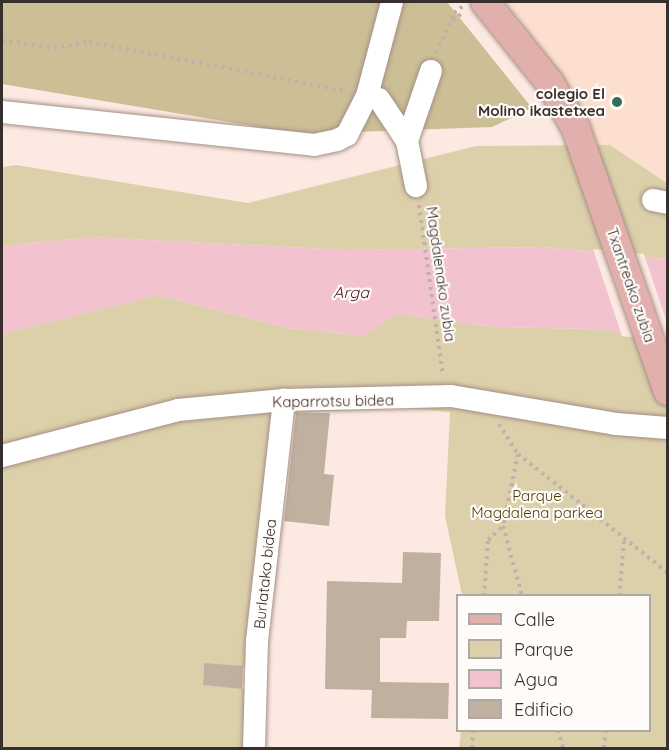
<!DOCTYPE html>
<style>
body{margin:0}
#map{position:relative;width:669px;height:750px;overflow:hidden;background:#fceae2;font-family:Quicksand,sans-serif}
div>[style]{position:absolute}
.built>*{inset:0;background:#fddfd0}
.green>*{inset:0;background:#dcd0aa}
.forest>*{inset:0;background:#ccbf96}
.water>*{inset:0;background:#f2c2ce}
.pier>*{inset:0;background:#fceae2}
.building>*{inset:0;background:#bfb0a0}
.path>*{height:4px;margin-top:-2px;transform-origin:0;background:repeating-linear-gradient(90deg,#c0b1aa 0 3px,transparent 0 7.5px)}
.roads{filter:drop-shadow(0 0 2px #a48f85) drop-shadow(0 0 2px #a48f85)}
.minor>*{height:22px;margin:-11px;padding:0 11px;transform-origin:11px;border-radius:11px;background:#fff}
.major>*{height:28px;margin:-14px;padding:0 14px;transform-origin:14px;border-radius:14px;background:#e1afac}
.dots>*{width:16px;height:16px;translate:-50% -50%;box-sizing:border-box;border:3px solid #fffbf8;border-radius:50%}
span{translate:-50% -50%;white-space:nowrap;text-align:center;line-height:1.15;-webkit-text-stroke:4.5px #fffbf8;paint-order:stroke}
.poi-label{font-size:15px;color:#372f2b;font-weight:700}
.right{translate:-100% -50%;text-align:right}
.street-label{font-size:15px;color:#372f2b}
.park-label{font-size:15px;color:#4b3d08}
.water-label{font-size:16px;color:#51192d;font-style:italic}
.frame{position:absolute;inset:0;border:3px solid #372f2b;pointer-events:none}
.legend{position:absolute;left:456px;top:594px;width:195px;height:138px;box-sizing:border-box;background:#fffbf8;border:2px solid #afa9a6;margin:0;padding:8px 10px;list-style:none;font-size:18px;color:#372f2b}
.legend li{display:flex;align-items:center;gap:12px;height:30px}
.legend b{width:30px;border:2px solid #afa9a6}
</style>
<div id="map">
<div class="built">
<i style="clip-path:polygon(508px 2px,667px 2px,667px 183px,610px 145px,582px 147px,556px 75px)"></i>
</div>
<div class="green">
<i style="clip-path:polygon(610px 145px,667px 183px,667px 259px,542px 247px,346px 250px,92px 237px,2px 246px,2px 167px,16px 165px,248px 203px,476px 146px)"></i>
<i style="clip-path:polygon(158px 295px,288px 328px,362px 336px,397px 314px,495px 327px,594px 329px,667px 339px,667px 748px,459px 748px,461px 731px,650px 730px,650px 596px,462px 595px,445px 516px,450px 412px,398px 407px,282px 414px,245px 667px,204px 664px,203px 685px,246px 689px,248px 748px,2px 748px,2px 334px)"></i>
</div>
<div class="forest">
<i style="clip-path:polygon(2px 2px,447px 2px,532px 108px,492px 127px,300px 134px,2px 84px)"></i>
</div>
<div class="water">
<i style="clip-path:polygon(92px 237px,346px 250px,542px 247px,667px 259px,667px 339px,594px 329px,495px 327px,397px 314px,362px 336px,288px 328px,158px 295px,2px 334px,2px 246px)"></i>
</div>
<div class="pier">
<i style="clip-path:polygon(593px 249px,644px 254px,667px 323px,668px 342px,622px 336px)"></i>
</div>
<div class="building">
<i style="clip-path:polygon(296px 413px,330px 413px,324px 474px,334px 475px,329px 526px,284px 521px)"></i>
<i style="clip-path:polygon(403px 552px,441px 553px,439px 621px,407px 621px,406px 638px,380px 638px,380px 682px,449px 683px,448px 719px,371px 718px,372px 690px,325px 689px,327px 581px,402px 583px)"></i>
<i style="clip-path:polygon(204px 663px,243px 666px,242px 689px,203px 685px)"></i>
</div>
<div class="path">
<i style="left:453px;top:21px;width:12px;rotate:-42deg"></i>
<i style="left:2px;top:40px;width:53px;rotate:8.7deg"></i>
<i style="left:54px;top:48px;width:36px;rotate:-10deg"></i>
<i style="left:89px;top:42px;width:262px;rotate:10.8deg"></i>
<i style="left:436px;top:53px;width:44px;rotate:-65.8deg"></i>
<i style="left:454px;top:13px;width:11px;rotate:-38deg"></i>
<i style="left:419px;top:205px;width:172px;rotate:82deg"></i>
<i style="left:499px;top:424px;width:36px;rotate:58deg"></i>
<i style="left:518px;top:454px;width:74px;rotate:101.8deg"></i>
<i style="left:503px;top:526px;width:73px;rotate:74.8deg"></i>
<i style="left:518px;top:454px;width:191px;rotate:38.4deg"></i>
<i style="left:484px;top:596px;width:56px;rotate:-85.9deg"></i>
<i style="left:488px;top:540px;width:21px;rotate:-43deg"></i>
<i style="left:619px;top:596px;width:55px;rotate:-84.8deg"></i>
<i style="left:558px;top:730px;width:19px;rotate:74deg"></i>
<i style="left:472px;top:748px;width:18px;rotate:-87deg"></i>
<i style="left:604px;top:748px;width:18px;rotate:-84deg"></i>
</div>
<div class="roads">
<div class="minor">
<i style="left:379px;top:99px;width:50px;rotate:56.3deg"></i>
<i style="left:407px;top:141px;width:46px;rotate:78.7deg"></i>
<i style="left:2px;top:112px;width:314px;rotate:6deg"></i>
<i style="left:314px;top:145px;width:24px;rotate:-12deg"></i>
<i style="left:337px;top:140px;width:11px;rotate:-27deg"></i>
<i style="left:347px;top:135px;width:44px;rotate:-62.9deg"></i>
<i style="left:367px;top:96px;width:97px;rotate:-75.1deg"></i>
<i style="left:407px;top:141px;width:74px;rotate:-71.1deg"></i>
<i style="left:653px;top:200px;width:15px;rotate:11deg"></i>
<i style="left:2px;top:456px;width:182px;rotate:-14.6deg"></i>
<i style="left:178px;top:410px;width:106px;rotate:-5.4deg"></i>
<i style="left:284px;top:400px;width:167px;rotate:-1.4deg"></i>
<i style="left:451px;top:396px;width:167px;rotate:9.6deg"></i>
<i style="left:616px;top:424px;width:52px;rotate:4.4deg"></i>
<i style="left:254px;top:748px;width:107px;rotate:-88.4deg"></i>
<i style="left:257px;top:641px;width:243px;rotate:-83.6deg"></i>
</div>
<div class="major">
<i style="left:485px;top:2px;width:104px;rotate:51.3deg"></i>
<i style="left:550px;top:83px;width:53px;rotate:60.5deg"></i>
<i style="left:576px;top:129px;width:278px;rotate:70.7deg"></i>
</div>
</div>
<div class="dots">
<i style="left:617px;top:102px;background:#366d54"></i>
</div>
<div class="poi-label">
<span class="right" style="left:605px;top:102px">colegio El<br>Molino ikastetxea</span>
</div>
<div class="street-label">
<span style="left:441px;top:274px;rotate:82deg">Magdalenako zubia</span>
<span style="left:631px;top:285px;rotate:71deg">Txantreako zubia</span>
<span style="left:333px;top:401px;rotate:-1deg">Kaparrotsu bidea</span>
<span style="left:265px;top:574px;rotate:-84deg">Burlatako bidea</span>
</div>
<div class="park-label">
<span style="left:537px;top:504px">Parque<br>Magdalena parkea</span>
</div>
<div class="water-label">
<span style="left:351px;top:292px">Arga</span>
</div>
<div class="frame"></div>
<ul class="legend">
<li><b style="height:8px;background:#e1afac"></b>Calle</li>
<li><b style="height:16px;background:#dcd0aa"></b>Parque</li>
<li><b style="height:16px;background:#f2c2ce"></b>Agua</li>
<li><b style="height:16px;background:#bfb0a0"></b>Edificio</li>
</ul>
</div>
